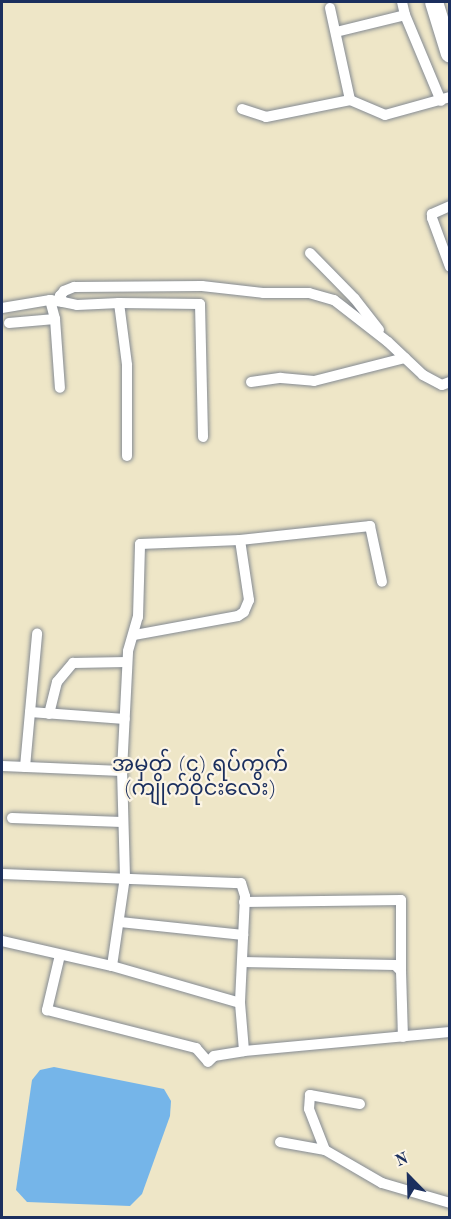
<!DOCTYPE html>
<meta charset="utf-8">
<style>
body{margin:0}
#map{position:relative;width:451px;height:1219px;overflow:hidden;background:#eee6c7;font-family:"Old Standard TT","Noto Sans Myanmar",serif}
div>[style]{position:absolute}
.water>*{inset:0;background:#75b5e9}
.roads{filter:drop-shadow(0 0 2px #848a92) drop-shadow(0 0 2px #848a92)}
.minor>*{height:10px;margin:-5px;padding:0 5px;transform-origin:5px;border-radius:5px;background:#fff}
.trunk>*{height:18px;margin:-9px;padding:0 9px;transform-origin:9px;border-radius:9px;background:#fff}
span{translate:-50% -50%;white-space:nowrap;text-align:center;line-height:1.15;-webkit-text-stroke:4.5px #fcf5e5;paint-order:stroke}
.quarter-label{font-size:21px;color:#1b2f5e}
.frame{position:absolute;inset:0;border:3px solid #1b2f5e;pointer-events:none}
.north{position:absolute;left:379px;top:1147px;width:60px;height:60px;-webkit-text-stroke:4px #fcf5e5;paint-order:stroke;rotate:337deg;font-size:16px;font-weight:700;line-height:24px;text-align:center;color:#1b2f5e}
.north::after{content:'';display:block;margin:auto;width:21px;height:27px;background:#1b2f5e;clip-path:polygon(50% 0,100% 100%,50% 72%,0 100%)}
</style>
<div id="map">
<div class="water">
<i style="clip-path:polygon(54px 1067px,164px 1089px,171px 1101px,170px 1116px,142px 1194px,130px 1206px,27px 1202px,16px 1190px,32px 1080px,40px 1070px)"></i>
</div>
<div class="roads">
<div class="minor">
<i style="left:402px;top:2px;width:13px;rotate:77deg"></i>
<i style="left:405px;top:15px;width:93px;rotate:67.3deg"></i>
<i style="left:330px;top:8px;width:94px;rotate:77.7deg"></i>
<i style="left:336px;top:32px;width:71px;rotate:-13.8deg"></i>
<i style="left:242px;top:109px;width:25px;rotate:18deg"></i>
<i style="left:266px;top:117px;width:86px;rotate:-11.4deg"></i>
<i style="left:350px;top:100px;width:38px;rotate:23deg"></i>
<i style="left:385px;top:115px;width:67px;rotate:-15.5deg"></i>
<i style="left:450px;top:206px;width:20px;rotate:156deg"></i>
<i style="left:432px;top:214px;width:4px;rotate:90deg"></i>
<i style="left:432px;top:218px;width:52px;rotate:69.8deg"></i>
<i style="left:310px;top:253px;width:64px;rotate:45.6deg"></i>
<i style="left:355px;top:299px;width:39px;rotate:52deg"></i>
<i style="left:50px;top:300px;width:20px;rotate:75deg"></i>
<i style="left:55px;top:319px;width:69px;rotate:85.9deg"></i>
<i style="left:63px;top:302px;width:14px;rotate:12deg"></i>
<i style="left:77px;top:305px;width:42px;rotate:-2.7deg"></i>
<i style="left:119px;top:303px;width:81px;rotate:0.7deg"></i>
<i style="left:200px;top:304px;width:133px;rotate:88.7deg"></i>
<i style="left:119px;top:303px;width:63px;rotate:82.6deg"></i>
<i style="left:127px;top:365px;width:91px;rotate:90deg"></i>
<i style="left:2px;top:308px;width:49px;rotate:-9.5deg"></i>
<i style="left:50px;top:300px;width:13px;rotate:9deg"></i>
<i style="left:63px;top:302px;width:7px;rotate:-117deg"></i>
<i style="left:60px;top:296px;width:6px;rotate:-51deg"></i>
<i style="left:64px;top:291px;width:11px;rotate:-22deg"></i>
<i style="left:74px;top:287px;width:128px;rotate:-0.4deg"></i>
<i style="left:202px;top:286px;width:61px;rotate:6.5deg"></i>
<i style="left:263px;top:293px;width:46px"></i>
<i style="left:309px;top:293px;width:26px;rotate:16deg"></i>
<i style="left:334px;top:300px;width:68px;rotate:37.9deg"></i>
<i style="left:388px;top:342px;width:48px;rotate:43.3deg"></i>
<i style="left:423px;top:375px;width:21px;rotate:28deg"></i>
<i style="left:442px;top:385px;width:9px;rotate:-21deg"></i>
<i style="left:9px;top:323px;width:46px;rotate:-5deg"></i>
<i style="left:251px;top:382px;width:30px;rotate:-8deg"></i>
<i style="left:281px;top:378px;width:33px;rotate:5deg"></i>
<i style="left:314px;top:381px;width:94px;rotate:-14.2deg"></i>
<i style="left:240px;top:540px;width:131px;rotate:-6.1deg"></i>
<i style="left:370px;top:526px;width:57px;rotate:77.9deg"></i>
<i style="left:30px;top:712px;width:95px;rotate:4.2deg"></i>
<i style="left:49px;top:714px;width:33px;rotate:-76deg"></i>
<i style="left:57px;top:682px;width:25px;rotate:-50deg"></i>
<i style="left:73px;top:663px;width:54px;rotate:-1.1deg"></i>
<i style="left:2px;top:766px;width:120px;rotate:2.4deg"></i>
<i style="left:25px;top:767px;width:134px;rotate:-84.8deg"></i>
<i style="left:12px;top:818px;width:110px;rotate:2.1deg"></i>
<i style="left:2px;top:874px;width:239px;rotate:2.2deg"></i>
<i style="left:241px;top:883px;width:14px;rotate:73deg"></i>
<i style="left:245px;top:896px;width:107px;rotate:92.7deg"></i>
<i style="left:240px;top:1003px;width:48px;rotate:85.2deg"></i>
<i style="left:244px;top:902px;width:157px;rotate:-0.7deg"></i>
<i style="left:401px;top:900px;width:71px;rotate:90deg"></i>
<i style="left:120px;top:922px;width:124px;rotate:6deg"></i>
<i style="left:2px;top:941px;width:113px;rotate:12.8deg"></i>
<i style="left:112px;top:966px;width:133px;rotate:16.1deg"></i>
<i style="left:60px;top:955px;width:57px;rotate:103.3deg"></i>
<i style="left:47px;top:1010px;width:154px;rotate:14.3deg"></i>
<i style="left:196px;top:1048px;width:18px;rotate:49deg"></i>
<i style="left:208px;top:1062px;width:8px;rotate:-45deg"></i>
<i style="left:214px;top:1056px;width:30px;rotate:-9deg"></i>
<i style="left:244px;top:1051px;width:207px;rotate:-5.3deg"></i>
<i style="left:242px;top:962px;width:153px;rotate:1.1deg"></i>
<i style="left:395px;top:965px;width:8px;rotate:45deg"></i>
<i style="left:401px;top:971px;width:66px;rotate:88.3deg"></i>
<i style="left:112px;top:966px;width:90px;rotate:-81.7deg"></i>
<i style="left:125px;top:877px;width:106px;rotate:-91.6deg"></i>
<i style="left:122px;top:771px;width:120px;rotate:-87.1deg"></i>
<i style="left:128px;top:651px;width:35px;rotate:-74deg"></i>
<i style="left:138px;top:617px;width:73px;rotate:-88.4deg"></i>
<i style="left:140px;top:544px;width:100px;rotate:-2.3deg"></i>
<i style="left:240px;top:540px;width:61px;rotate:81.5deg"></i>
<i style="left:249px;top:600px;width:13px;rotate:113deg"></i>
<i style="left:244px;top:612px;width:7px;rotate:146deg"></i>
<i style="left:238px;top:616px;width:106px;rotate:169.6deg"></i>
<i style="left:360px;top:1104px;width:51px;rotate:-169.8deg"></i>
<i style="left:310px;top:1095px;width:14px;rotate:94deg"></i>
<i style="left:309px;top:1109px;width:44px;rotate:68.7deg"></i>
<i style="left:325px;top:1150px;width:66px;rotate:30.1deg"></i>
<i style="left:382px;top:1183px;width:71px;rotate:16.4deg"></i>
<i style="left:280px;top:1142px;width:46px;rotate:10.1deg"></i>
</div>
<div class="trunk">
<i style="left:434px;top:2px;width:54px;rotate:72.9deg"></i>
</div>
</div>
<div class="quarter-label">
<span style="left:200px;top:778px">အမှတ် (၄) ရပ်ကွက်<br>(ကျိုက်ဝိုင်းလေး)</span>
</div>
<div class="frame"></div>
<div class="north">N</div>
</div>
